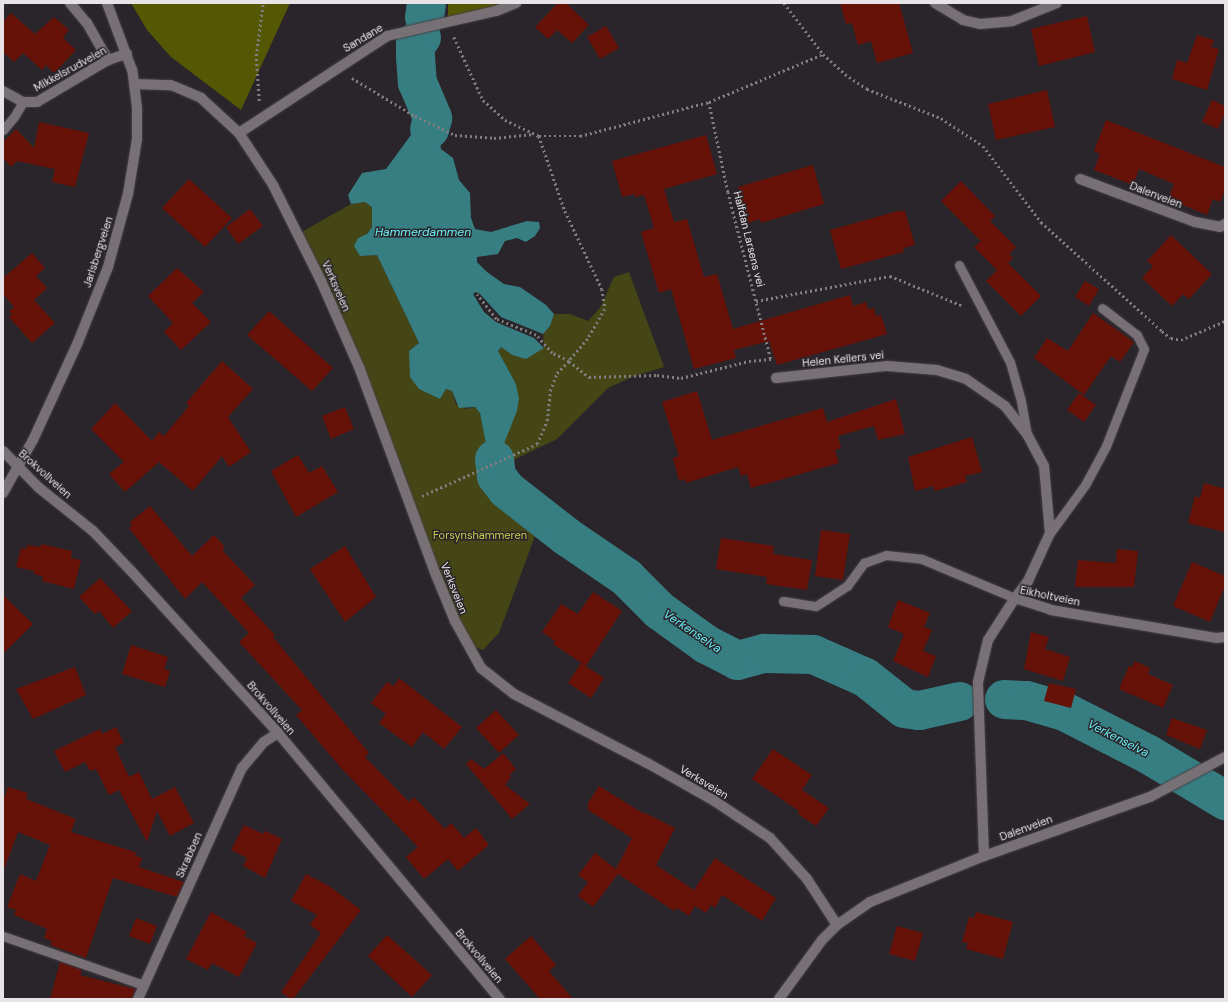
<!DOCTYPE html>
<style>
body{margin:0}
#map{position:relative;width:1228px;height:1002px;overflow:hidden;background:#2a252a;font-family:"DM Sans",sans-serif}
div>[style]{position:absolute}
.green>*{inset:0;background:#444615}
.forest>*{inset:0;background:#545704}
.water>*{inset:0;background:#377e83}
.river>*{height:39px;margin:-19.5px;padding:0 19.5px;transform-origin:19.5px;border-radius:19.5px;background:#377e83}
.building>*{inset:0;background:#661209}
.path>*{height:2.5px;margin-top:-1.25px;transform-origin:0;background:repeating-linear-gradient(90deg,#827d81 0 2px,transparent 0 5px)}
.roads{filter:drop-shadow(0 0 1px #464145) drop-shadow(0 0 1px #464145)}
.service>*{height:9px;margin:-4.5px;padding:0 4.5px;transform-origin:4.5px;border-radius:4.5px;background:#777176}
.minor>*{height:10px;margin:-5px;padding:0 5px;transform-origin:5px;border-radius:5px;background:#777176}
.tertiary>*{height:10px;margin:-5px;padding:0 5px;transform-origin:5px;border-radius:5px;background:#777176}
span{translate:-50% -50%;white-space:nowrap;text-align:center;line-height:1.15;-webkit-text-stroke:3px #2a252a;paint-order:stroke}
.street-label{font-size:11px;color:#e7e3e6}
.park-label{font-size:11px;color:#c5cb4c}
.water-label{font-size:12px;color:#68f0f9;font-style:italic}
.frame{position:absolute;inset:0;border:4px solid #e7e3e6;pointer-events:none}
</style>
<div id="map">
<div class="green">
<i style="clip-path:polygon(365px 202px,372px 207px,372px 227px,367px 234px,358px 238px,360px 256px,377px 255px,419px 343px,409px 351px,419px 389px,440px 399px,446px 389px,452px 391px,456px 404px,466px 409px,475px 407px,480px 412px,489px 460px,494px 459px,496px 476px,506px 489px,542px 517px,499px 633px,483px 650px,468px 645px,359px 367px,298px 234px,351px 204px)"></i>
<i style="clip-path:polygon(629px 272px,664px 367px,632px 377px,608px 388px,557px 439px,505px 464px,498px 458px,508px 430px,516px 384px,498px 352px,501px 347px,512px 355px,544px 348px,543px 334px,550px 326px,554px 314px,570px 314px,588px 321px,600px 308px,614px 277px)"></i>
</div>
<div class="forest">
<i style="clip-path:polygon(131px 3px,290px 3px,241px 110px,171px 57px,147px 30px)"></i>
<i style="clip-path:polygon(448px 3px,516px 3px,448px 21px)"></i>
</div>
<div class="water">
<i style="clip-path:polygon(419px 124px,439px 134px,441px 149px,453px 158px,459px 180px,470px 193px,471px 218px,475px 229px,491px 232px,527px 221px,539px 222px,540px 228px,535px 236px,526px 242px,517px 238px,505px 241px,498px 254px,477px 257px,477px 262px,487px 272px,504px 284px,520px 287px,546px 305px,554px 314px,550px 326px,543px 334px,501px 317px,480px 294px,476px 292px,473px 294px,484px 312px,496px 322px,534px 338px,544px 348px,526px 359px,512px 355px,501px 347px,498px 351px,516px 384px,519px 399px,517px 411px,501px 451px,498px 458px,494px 459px,489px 460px,480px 413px,475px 407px,459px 408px,452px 391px,446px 389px,440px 399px,419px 389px,410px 377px,409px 351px,419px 343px,377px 255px,360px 256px,354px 246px,358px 238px,367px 234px,372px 227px,372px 207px,365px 202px,351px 204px,348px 195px,362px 173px,386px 169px)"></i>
</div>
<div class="river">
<i style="left:424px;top:17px;width:14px;rotate:-82deg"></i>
<i style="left:421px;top:37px;width:8px;rotate:140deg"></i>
<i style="left:415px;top:42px;width:14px;rotate:90deg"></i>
<i style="left:415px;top:56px;width:26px;rotate:86deg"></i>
<i style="left:417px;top:82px;width:39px;rotate:67deg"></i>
<i style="left:432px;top:118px;width:11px;rotate:105deg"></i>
<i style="left:494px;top:459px;width:17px;rotate:83deg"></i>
<i style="left:496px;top:476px;width:16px;rotate:52deg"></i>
<i style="left:506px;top:489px;width:76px;rotate:38.1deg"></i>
<i style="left:566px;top:536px;width:73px;rotate:34.3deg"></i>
<i style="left:626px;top:577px;width:47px;rotate:45deg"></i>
<i style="left:659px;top:610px;width:58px;rotate:35.9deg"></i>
<i style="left:706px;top:644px;width:35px;rotate:27deg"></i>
<i style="left:737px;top:660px;width:28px;rotate:-15deg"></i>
<i style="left:764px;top:653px;width:49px;rotate:1.2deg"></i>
<i style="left:813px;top:654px;width:57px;rotate:23.9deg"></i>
<i style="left:865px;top:677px;width:50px;rotate:38.5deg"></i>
<i style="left:904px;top:708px;width:15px;rotate:8deg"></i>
<i style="left:919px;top:710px;width:41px;rotate:-12.7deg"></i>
<i style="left:1004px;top:699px;width:22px;rotate:3deg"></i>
<i style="left:1026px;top:700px;width:37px;rotate:16deg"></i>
<i style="left:1062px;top:710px;width:97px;rotate:27.1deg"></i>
<i style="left:1148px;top:754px;width:90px;rotate:30.9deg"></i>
</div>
<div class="building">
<i style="clip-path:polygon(558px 3px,566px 3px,589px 25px,572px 43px,557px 30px,548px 39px,535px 27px)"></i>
<i style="clip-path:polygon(840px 3px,899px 3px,913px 53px,877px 63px,871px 41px,858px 45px,852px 23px,846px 24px)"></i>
<i style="clip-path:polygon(11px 13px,35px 34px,54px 17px,69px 30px,63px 38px,76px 50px,54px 73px,46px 65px,42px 70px,23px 53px,14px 62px,3px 52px,3px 22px)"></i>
<i style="clip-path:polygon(1087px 16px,1095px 52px,1039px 66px,1031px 29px)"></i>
<i style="clip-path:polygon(606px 26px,619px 48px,600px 59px,587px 37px)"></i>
<i style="clip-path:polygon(1197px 35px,1214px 40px,1211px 47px,1219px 49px,1207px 90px,1172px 79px,1177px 60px,1187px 63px)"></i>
<i style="clip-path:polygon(1047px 90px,1055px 127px,996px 140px,988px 104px)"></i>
<i style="clip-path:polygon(1212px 100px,1225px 106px,1225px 113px,1218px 129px,1202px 122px)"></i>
<i style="clip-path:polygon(1106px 120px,1225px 167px,1225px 190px,1220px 202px,1213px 199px,1207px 215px,1168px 199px,1174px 184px,1139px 169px,1133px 185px,1094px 170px,1100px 154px,1094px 151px)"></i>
<i style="clip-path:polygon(39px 122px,89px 133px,75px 187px,52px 182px,55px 169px,17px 161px,11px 167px,3px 158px,3px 142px,16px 129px,34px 148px)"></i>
<i style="clip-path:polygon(706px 135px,717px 174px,664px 189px,674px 222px,687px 219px,704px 277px,717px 274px,733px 329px,850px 295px,853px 306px,866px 302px,868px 309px,874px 308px,876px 316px,881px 315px,887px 334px,777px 365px,769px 341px,734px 350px,736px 358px,694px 369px,671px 289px,659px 293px,641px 232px,654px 228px,644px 195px,635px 197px,634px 194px,622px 197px,612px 161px)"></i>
<i style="clip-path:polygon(813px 165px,824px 204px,761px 223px,760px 219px,749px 223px,738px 187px)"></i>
<i style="clip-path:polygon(189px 179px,232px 218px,205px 247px,162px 208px)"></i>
<i style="clip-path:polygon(961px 181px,995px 216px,990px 221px,1016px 247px,1009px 254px,1013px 258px,1008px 263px,1041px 296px,1021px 316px,986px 281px,997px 270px,974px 247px,981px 241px,941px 201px)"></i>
<i style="clip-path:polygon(250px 209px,263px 226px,238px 244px,226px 227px)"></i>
<i style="clip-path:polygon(898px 211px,905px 211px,915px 245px,903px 248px,904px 252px,841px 269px,830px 230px)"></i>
<i style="clip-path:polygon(1171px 235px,1212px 274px,1189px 299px,1183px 294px,1172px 306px,1142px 278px,1153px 266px,1147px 261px)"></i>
<i style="clip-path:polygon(32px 253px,45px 268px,36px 276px,47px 288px,34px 300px,55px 323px,32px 343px,9px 317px,12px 314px,9px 311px,14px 307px,3px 294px,3px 278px)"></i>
<i style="clip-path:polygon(177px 268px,204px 292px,192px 303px,211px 322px,181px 350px,164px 332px,173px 323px,148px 296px)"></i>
<i style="clip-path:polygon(1085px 281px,1099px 289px,1089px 306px,1075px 297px)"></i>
<i style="clip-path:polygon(269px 311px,333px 368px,312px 391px,247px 335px)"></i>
<i style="clip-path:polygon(1093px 313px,1134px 342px,1120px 362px,1111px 356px,1084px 395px,1034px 358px,1047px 338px,1068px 351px)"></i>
<i style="clip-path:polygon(222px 361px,253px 389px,228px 417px,251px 452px,229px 467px,222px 456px,193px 491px,159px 462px,125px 492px,109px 474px,124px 462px,91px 429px,115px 403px,152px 441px,159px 432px,164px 436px,189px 406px,186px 403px)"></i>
<i style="clip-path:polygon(697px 391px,712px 440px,823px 408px,827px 422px,896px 399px,905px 434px,878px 440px,874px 426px,838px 436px,841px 448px,835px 450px,839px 463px,751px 488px,747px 474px,741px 476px,738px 467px,686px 483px,685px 479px,679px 481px,673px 458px,679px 456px,662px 402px)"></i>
<i style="clip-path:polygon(1079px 393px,1096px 405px,1084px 422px,1067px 410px)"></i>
<i style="clip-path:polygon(345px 407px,354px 429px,331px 439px,322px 416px)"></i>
<i style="clip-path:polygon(972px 437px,982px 472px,965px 476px,967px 482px,935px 491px,933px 486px,915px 491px,908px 457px)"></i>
<i style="clip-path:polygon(298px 455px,309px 473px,322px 466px,338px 492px,296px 517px,271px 471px)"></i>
<i style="clip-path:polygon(1204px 483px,1225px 489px,1225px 532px,1188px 523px,1195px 496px,1200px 498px)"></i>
<i style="clip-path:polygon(150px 506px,192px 556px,214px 535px,224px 546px,223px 551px,255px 585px,241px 598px,275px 635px,273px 637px,369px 753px,365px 757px,409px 802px,414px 797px,445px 829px,451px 823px,464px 838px,476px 828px,489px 845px,458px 871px,448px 859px,424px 879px,406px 857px,418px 847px,342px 769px,296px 715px,302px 710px,239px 642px,249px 633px,202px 582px,185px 599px,129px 528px,132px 525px,130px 522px)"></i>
<i style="clip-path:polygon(821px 530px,850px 534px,843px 580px,815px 576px)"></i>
<i style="clip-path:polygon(721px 538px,774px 546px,773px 554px,812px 560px,807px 590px,766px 584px,767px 577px,716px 569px)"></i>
<i style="clip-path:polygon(41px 544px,72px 551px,71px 558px,81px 560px,74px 589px,42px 581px,43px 576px,34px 574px,34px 571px,16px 567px,21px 548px,26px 549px,27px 545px,41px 547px)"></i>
<i style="clip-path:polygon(345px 546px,376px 597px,345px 622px,310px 569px)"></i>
<i style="clip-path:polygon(1117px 549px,1138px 551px,1134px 587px,1075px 587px,1078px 560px,1116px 563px)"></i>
<i style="clip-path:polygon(1192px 562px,1225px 576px,1225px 586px,1210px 622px,1173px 606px)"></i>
<i style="clip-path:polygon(100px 578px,132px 611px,113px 628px,99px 611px,95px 614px,79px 597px)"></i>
<i style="clip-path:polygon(593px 592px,622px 611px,586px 666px,553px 644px,555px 641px,542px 632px,561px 604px,578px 614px)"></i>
<i style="clip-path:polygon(3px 595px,33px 624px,3px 654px)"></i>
<i style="clip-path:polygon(898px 600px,930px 613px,924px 627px,932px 630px,923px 651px,936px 656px,928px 677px,893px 661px,904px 634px,888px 627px)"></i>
<i style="clip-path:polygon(1031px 632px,1049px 637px,1045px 649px,1070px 657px,1063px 681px,1024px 669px)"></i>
<i style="clip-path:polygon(131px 645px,168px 657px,164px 669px,170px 671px,165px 687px,122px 674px)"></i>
<i style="clip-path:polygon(1135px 661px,1150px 668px,1148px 674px,1173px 685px,1163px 708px,1119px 689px,1129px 666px,1132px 667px)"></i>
<i style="clip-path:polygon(581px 663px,604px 678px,591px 698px,568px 683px)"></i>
<i style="clip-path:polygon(75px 667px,86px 695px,33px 719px,16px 689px)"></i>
<i style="clip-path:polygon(399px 678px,462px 727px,444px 749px,423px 732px,412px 747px,379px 723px,386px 714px,371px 703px,387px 682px,394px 686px)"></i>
<i style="clip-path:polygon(1049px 683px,1076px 689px,1071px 708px,1044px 701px)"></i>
<i style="clip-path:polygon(496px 710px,519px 735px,499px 753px,476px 728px)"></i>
<i style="clip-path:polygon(1172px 718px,1207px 730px,1200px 749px,1166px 735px)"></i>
<i style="clip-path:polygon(116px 727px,124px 743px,115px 747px,129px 777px,139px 772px,152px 799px,175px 787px,194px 823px,170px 836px,157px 811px,147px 842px,119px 790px,109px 795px,96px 769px,90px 771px,85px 762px,65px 772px,54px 751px,100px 729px,102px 734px)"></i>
<i style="clip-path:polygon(773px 749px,812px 775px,802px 790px,829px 808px,816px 826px,798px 814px,799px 811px,752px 779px)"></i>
<i style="clip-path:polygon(503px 753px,516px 769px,509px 775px,511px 777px,505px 785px,530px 804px,512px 819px,466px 764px,471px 759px,484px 769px)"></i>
<i style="clip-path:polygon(599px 786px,644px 814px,645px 813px,675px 828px,656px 865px,694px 890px,715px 858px,776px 898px,762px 921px,722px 895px,715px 908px,711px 905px,706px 913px,695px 906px,689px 916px,677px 908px,674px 911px,618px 874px,593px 907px,578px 896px,588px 882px,578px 875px,595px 853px,616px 869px,632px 838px,588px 810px,588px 803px)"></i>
<i style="clip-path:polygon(8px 787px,28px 793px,26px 799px,76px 819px,71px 832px,138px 853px,134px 855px,142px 858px,139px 867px,184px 882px,177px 897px,113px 878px,86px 958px,50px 945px,52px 941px,44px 938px,47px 929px,14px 915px,16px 910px,7px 907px,20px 874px,36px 881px,50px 845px,18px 832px,5px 867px,3px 867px,3px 801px)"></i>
<i style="clip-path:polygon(244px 825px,263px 834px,265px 831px,282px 839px,265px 878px,243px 866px,247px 858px,231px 850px)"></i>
<i style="clip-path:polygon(306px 874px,329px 886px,361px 910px,293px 999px,290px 999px,281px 992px,321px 933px,310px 925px,317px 915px,291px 901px)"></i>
<i style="clip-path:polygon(211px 912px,247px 932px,244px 936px,257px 943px,239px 977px,212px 963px,208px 970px,186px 959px)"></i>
<i style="clip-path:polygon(976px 912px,1013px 922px,1003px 959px,966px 949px,968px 943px,962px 942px,969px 917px,974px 918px)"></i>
<i style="clip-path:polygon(136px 918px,157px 926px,150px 944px,129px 936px)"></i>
<i style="clip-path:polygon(897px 926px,923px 933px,915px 961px,889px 954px)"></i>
<i style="clip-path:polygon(387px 935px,432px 975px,412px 997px,368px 956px)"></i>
<i style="clip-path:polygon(531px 936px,556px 965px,549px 971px,573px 999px,540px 999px,505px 959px)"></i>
<i style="clip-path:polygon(60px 962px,82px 970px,80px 975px,135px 989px,132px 999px,50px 999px)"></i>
</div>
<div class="path">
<i style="left:784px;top:3px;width:64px;rotate:52.6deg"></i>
<i style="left:823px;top:54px;width:30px;rotate:42deg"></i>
<i style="left:845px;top:74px;width:27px;rotate:34deg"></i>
<i style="left:867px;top:89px;width:79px;rotate:21.4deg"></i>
<i style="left:941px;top:118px;width:50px;rotate:33.7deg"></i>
<i style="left:983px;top:146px;width:96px;rotate:52.7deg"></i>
<i style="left:1041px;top:222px;width:163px;rotate:42deg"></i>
<i style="left:1162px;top:331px;width:11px;rotate:38deg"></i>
<i style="left:1171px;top:338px;width:10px;rotate:11deg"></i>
<i style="left:1181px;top:340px;width:48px;rotate:-23.4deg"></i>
<i style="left:454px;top:37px;width:69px;rotate:65.3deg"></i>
<i style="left:483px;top:100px;width:30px;rotate:42deg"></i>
<i style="left:505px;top:120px;width:38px;rotate:25deg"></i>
<i style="left:539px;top:136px;width:41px"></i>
<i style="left:580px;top:136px;width:133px;rotate:-14.8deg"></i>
<i style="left:709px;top:102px;width:124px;rotate:-22.8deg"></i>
<i style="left:352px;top:78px;width:74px;rotate:31.1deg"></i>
<i style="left:415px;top:116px;width:44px;rotate:25.4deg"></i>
<i style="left:455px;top:135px;width:39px;rotate:4deg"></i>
<i style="left:494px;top:138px;width:40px;rotate:-5.7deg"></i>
<i style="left:259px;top:101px;width:45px;rotate:-93.8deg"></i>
<i style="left:256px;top:56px;width:53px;rotate:-82.5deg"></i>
<i style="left:709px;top:102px;width:92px;rotate:78.1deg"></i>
<i style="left:728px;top:192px;width:172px;rotate:75.6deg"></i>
<i style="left:539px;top:136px;width:79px;rotate:70.9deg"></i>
<i style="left:565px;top:211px;width:86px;rotate:64.6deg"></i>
<i style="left:602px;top:289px;width:20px;rotate:81deg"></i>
<i style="left:605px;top:309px;width:34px;rotate:120deg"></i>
<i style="left:588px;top:339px;width:29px;rotate:131deg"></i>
<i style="left:569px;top:361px;width:26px;rotate:39deg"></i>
<i style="left:589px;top:377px;width:68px;rotate:-1.7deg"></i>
<i style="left:657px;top:375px;width:24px;rotate:7deg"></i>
<i style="left:681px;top:378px;width:70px;rotate:-14deg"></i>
<i style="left:749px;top:361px;width:22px;rotate:-5deg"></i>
<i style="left:756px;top:301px;width:136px;rotate:-10.6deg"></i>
<i style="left:890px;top:276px;width:79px;rotate:22.3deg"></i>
<i style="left:422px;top:496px;width:126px;rotate:-24.3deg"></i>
<i style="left:537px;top:444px;width:25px;rotate:-67deg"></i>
<i style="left:547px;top:421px;width:30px;rotate:-84deg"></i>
<i style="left:550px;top:391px;width:19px;rotate:-69deg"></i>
<i style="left:557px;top:373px;width:17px;rotate:-45deg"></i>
<i style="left:569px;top:361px;width:19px;rotate:-155deg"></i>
<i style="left:552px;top:353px;width:24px;rotate:-132deg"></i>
<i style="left:536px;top:335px;width:43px;rotate:-158.2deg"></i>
<i style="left:496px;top:319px;width:31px;rotate:-128deg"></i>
</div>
<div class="roads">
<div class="service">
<i style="left:3px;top:130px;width:17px;rotate:-50deg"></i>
<i style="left:14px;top:117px;width:17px;rotate:-59deg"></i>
<i style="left:959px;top:265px;width:110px;rotate:62.3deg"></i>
<i style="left:1010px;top:362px;width:41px;rotate:74.2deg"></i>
<i style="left:1021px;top:401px;width:34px;rotate:80deg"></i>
<i style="left:1050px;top:533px;width:59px;rotate:-53.9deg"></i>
<i style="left:1085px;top:485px;width:44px;rotate:-61.7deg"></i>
<i style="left:1106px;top:446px;width:104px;rotate:-68.6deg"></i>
<i style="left:1144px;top:349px;width:16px;rotate:-117deg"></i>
<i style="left:1137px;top:335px;width:44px;rotate:-142.4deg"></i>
<i style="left:783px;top:601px;width:33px;rotate:9deg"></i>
<i style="left:816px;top:606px;width:37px;rotate:-33deg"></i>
<i style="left:847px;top:586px;width:29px;rotate:-54deg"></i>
<i style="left:864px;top:563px;width:23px;rotate:-20deg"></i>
<i style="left:886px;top:555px;width:36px;rotate:6deg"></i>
<i style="left:922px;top:559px;width:101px;rotate:22.8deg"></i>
<i style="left:3px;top:936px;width:149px;rotate:19.2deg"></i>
</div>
<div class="minor">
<i style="left:70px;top:3px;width:26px;rotate:50deg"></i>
<i style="left:87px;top:23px;width:43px;rotate:60.4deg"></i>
<i style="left:935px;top:3px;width:33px;rotate:31deg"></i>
<i style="left:963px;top:20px;width:17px;rotate:13deg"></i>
<i style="left:980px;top:24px;width:32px;rotate:-5deg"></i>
<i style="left:1012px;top:21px;width:48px;rotate:-21.8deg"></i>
<i style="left:134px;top:84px;width:37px;rotate:2deg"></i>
<i style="left:171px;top:85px;width:33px;rotate:23deg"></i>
<i style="left:201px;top:98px;width:52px;rotate:42.6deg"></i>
<i style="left:239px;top:133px;width:62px;rotate:56.8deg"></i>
<i style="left:273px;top:185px;width:107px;rotate:63.4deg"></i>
<i style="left:321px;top:281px;width:94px;rotate:66.2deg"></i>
<i style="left:359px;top:367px;width:222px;rotate:69.7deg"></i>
<i style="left:436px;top:575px;width:50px;rotate:67.6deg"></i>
<i style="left:455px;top:621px;width:54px;rotate:61deg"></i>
<i style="left:481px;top:668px;width:42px;rotate:38.2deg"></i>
<i style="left:514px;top:694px;width:152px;rotate:27.4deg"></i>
<i style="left:649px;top:764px;width:73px;rotate:29.4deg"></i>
<i style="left:713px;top:800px;width:69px;rotate:33.7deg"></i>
<i style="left:770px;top:838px;width:55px;rotate:47.9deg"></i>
<i style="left:807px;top:879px;width:55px;rotate:56.9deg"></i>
<i style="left:3px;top:91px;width:23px;rotate:29deg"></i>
<i style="left:23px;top:102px;width:14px"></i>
<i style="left:37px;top:102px;width:82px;rotate:-30.6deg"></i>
<i style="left:108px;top:60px;width:20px;rotate:-18deg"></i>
<i style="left:239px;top:133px;width:177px;rotate:-33.2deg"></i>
<i style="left:387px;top:36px;width:112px;rotate:-12.9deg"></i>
<i style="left:496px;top:11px;width:22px;rotate:-22deg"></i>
<i style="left:1080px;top:179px;width:123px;rotate:20.5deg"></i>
<i style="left:1195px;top:222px;width:25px;rotate:11deg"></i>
<i style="left:1220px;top:227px;width:6px;rotate:-31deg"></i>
<i style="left:776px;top:378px;width:112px;rotate:-6.2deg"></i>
<i style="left:887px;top:366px;width:50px;rotate:4.6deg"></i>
<i style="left:937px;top:370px;width:30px;rotate:17deg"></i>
<i style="left:966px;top:379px;width:47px;rotate:34.7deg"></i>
<i style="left:1005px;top:406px;width:36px;rotate:52deg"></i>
<i style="left:1027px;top:434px;width:36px;rotate:62deg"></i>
<i style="left:1044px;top:466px;width:67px;rotate:84.9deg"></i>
<i style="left:1050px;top:533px;width:53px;rotate:114.6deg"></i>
<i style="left:1028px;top:581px;width:21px;rotate:127deg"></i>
<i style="left:3px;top:451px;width:50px;rotate:45.8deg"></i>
<i style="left:38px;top:487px;width:70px;rotate:38.7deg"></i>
<i style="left:93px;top:531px;width:58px;rotate:46.4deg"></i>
<i style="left:133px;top:573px;width:216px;rotate:47.8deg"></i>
<i style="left:278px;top:733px;width:346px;rotate:50.2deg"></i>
<i style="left:984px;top:856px;width:174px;rotate:-92deg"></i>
<i style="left:978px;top:682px;width:43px;rotate:-76.6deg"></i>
<i style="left:988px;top:640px;width:50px;rotate:-57.3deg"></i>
<i style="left:1015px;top:598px;width:38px;rotate:18deg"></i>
<i style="left:1051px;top:610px;width:167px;rotate:9.6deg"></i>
<i style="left:1216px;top:638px;width:9px;rotate:-6deg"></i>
<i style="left:138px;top:999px;width:253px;rotate:-65.8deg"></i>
<i style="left:242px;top:768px;width:34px;rotate:-50deg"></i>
<i style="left:264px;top:742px;width:17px;rotate:-33deg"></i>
<i style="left:779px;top:999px;width:73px;rotate:-53.9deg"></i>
<i style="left:822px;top:940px;width:21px;rotate:-45deg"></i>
<i style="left:837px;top:925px;width:40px;rotate:-34.9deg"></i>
<i style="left:870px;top:902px;width:123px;rotate:-22deg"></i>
<i style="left:984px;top:856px;width:176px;rotate:-19.6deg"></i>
<i style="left:1150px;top:797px;width:85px;rotate:-28.1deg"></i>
</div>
<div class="tertiary">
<i style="left:3px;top:493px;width:61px;rotate:-60.5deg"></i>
<i style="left:33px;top:440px;width:108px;rotate:-65.3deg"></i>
<i style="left:78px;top:342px;width:81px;rotate:-68.2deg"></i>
<i style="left:108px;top:267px;width:76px;rotate:-74.7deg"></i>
<i style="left:128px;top:194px;width:56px;rotate:-80.7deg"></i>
<i style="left:137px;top:139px;width:31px;rotate:-90deg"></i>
<i style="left:137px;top:108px;width:38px;rotate:-97deg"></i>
<i style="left:132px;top:70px;width:72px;rotate:-110.5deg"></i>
</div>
</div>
<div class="street-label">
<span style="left:363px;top:38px;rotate:-31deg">Sandane</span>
<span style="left:70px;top:69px;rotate:-29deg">Mikkelsrudveien</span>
<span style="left:1156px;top:195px;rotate:21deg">Dalenveien</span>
<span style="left:749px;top:239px;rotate:76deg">Halfdan Larsens vei</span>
<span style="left:98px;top:252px;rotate:-72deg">Jarlsbergveien</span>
<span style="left:336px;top:286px;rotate:66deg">Verksveien</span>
<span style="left:843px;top:359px;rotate:-6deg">Helen Kellers vei</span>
<span style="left:45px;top:474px;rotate:42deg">Brokvollveien</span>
<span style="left:454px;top:588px;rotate:68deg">Verksveien</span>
<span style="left:1050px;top:596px;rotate:12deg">Eikholtveien</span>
<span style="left:271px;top:708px;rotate:49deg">Brokvollveien</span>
<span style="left:704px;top:782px;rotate:31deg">Verksveien</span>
<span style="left:1026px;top:828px;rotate:-20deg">Dalenveien</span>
<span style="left:189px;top:855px;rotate:-66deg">Skrabben</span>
<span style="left:479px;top:956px;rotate:50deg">Brokvollveien</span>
</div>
<div class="park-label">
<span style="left:480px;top:535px">Forsynshammeren</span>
</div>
<div class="water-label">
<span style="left:423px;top:233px">Hammerdammen</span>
<span style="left:692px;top:632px;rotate:34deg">Verkenselva</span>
<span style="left:1118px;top:739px;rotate:27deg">Verkenselva</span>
</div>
<div class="frame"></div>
</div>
